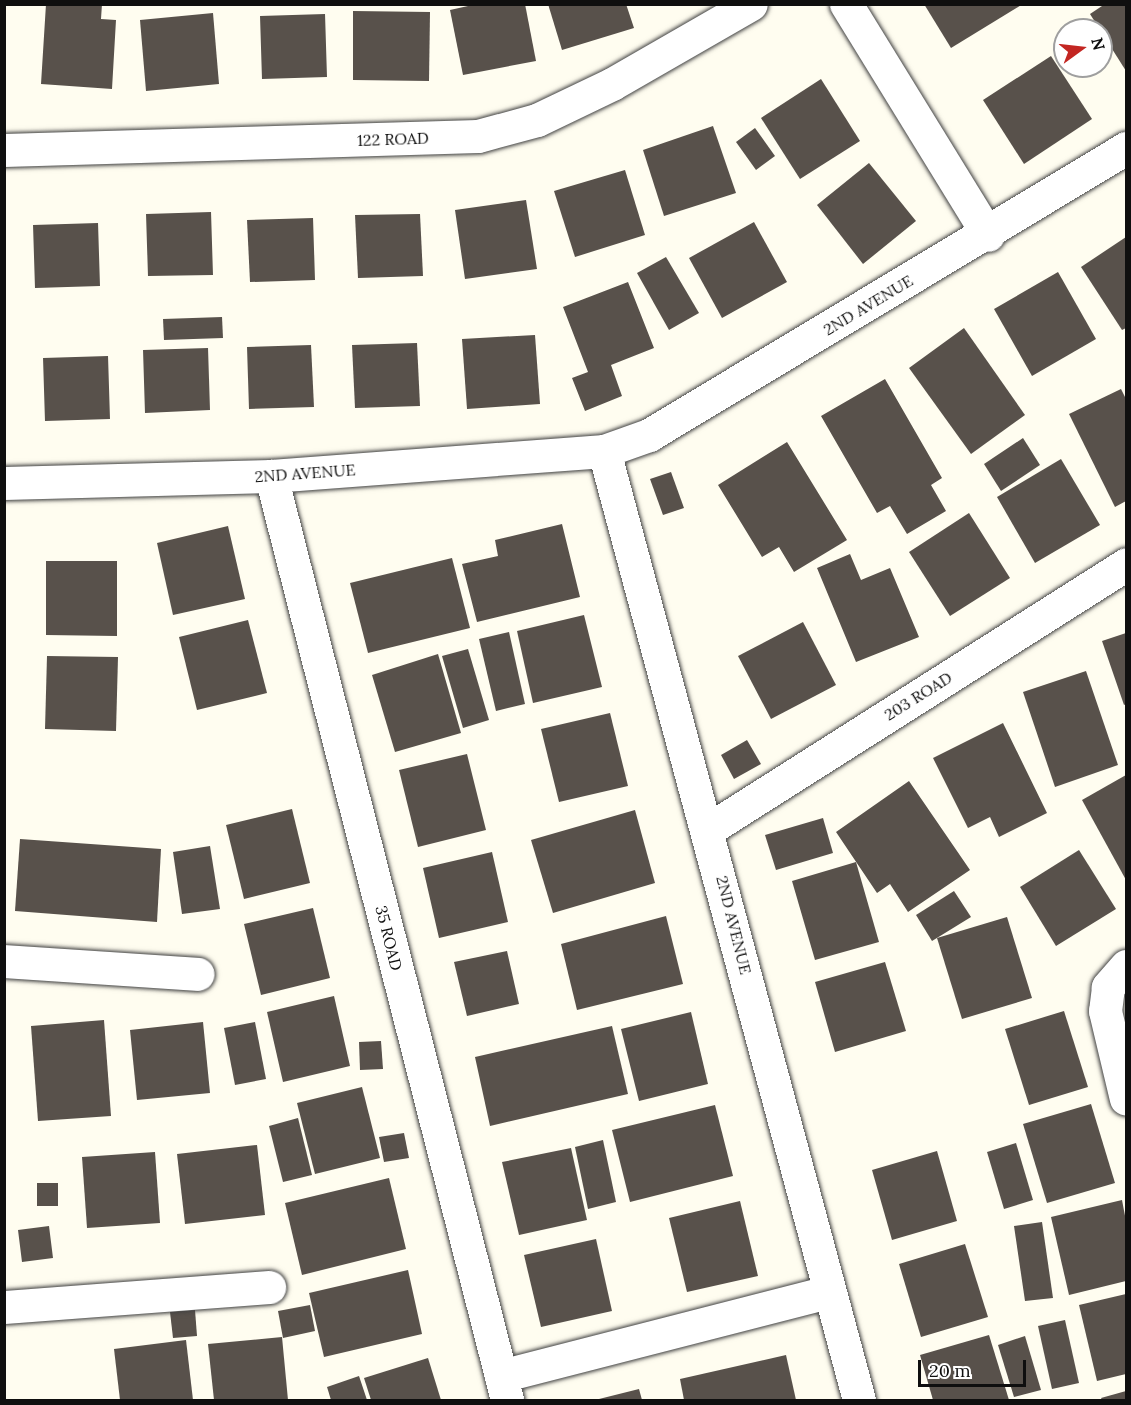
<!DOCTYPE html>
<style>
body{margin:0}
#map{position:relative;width:1131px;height:1405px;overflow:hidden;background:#fffdf0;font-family:Lora,serif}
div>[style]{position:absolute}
.building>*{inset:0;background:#58514b}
.roads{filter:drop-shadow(0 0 2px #424242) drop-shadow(0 0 2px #424242)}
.minor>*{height:33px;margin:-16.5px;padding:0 16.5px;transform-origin:16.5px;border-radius:16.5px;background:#fff}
span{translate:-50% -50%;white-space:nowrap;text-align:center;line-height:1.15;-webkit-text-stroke:6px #fff;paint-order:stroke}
.street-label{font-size:16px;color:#0f0f0f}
.frame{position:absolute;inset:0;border:6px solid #0f0f0f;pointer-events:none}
.north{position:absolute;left:1053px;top:18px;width:60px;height:60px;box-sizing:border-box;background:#fff;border:2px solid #9f9f9f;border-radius:50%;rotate:75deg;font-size:16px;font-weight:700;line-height:24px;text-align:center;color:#0f0f0f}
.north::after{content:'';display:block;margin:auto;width:21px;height:27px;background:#c32622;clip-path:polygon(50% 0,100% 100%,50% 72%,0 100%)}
.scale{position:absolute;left:918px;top:1360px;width:108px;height:27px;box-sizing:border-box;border:3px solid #0f0f0f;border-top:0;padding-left:8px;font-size:18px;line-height:21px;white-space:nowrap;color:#0f0f0f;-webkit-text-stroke:4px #fff;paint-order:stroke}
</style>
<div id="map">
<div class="building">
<i style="clip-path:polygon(46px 4px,102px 4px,101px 19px,116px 20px,112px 89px,41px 84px)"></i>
<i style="clip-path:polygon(477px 4px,525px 4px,536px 61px,463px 75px,450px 10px)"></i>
<i style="clip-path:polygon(548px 4px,626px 4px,634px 28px,562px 50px)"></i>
<i style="clip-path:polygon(924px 4px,1023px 4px,951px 48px)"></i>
<i style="clip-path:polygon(1105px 4px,1126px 4px,1126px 71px,1090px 14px)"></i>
<i style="clip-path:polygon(353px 11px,430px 12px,429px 81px,353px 80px)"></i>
<i style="clip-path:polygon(213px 13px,219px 84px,146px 91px,140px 20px)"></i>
<i style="clip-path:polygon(325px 14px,327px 77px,262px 79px,260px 16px)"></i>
<i style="clip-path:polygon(1051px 56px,1092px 119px,1024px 164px,983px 100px)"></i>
<i style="clip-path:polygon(821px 79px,860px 141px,800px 179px,761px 118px)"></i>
<i style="clip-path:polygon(713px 126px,736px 193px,664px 216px,643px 150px)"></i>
<i style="clip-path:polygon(755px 128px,775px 156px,756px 170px,736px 142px)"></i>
<i style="clip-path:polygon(869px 163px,916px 221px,863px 264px,817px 205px)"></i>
<i style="clip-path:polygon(625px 170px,645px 235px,575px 257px,554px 191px)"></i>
<i style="clip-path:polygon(526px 200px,537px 269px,465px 279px,455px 210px)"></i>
<i style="clip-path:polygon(211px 212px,213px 275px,148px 276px,146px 214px)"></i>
<i style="clip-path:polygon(420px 214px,423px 276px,358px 278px,355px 215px)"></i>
<i style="clip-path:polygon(313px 218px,315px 280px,250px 282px,247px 220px)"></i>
<i style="clip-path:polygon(754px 222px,787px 282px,722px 318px,689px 258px)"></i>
<i style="clip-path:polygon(98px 223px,100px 286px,35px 288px,33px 225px)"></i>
<i style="clip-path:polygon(1126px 237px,1126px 328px,1122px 330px,1081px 267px)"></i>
<i style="clip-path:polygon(666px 257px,699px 313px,669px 330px,637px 273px)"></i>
<i style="clip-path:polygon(1058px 272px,1096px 339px,1032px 376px,994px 309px)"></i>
<i style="clip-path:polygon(628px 282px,654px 348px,611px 365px,622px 396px,585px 411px,572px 378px,588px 372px,563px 307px)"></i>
<i style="clip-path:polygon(222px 317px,223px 338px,164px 340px,163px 319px)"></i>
<i style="clip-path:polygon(964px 328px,1025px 415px,971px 454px,909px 368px)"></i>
<i style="clip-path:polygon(535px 335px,540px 404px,467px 409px,462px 339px)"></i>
<i style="clip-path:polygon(417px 343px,420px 406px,355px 408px,352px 345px)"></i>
<i style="clip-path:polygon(311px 345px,314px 407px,249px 409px,247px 347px)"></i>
<i style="clip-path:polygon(208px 348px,210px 410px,145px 413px,143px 350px)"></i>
<i style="clip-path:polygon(108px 356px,110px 419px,45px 421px,43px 358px)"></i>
<i style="clip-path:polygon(885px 379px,942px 478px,931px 485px,946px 511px,907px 534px,890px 506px,877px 513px,821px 416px)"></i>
<i style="clip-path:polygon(1121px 389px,1126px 399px,1126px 501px,1115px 507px,1069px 414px)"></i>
<i style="clip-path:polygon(1023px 438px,1040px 465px,1001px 491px,984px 464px)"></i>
<i style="clip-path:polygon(787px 442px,847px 540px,794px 572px,779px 547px,762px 557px,718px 485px)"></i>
<i style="clip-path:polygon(1061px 459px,1100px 525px,1035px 563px,997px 497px)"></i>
<i style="clip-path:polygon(671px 472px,684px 508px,663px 515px,650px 479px)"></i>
<i style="clip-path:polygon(969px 513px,1010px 578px,950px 616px,909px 552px)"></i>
<i style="clip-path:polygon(562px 524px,580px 597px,477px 622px,462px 564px,498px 556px,495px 540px)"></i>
<i style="clip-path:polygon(228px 526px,245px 599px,173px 615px,157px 543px)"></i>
<i style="clip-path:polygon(850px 554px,861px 580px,890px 568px,919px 637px,856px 662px,817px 568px)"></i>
<i style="clip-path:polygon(452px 558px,470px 628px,368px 653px,350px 583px)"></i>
<i style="clip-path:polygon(46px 561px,117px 561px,117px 636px,46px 635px)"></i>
<i style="clip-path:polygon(584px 615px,602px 687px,533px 703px,517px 631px)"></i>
<i style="clip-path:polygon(248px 620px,267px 693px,197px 710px,179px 637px)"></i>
<i style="clip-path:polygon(803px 622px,836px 685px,771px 719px,738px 656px)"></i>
<i style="clip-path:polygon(509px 632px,525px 704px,496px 711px,479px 639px)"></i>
<i style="clip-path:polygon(1126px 633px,1126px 704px,1124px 705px,1102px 641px)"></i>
<i style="clip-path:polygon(468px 649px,489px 720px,463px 728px,442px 656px)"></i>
<i style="clip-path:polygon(438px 654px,461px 733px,395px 752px,372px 675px)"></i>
<i style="clip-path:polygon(47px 656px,118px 657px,116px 731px,45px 729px)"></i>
<i style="clip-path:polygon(1086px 671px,1118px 765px,1055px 787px,1023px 692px)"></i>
<i style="clip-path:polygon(610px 713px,628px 786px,559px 802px,541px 729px)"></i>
<i style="clip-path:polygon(1003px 723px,1047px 813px,999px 837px,990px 817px,968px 828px,933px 758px)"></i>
<i style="clip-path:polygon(747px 740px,761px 764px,734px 779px,721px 755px)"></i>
<i style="clip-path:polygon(467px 754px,486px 830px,418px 847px,399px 770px)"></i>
<i style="clip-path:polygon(1126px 775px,1126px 880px,1082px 800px)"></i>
<i style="clip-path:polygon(909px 781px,970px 870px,908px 912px,890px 884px,877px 893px,836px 832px)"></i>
<i style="clip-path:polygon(292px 809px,310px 883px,244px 899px,226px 825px)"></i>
<i style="clip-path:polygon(635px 810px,655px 883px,553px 913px,531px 840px)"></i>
<i style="clip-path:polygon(823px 818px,833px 853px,776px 870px,765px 835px)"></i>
<i style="clip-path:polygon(20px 839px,161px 849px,157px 922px,15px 911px)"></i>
<i style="clip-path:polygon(210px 846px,220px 909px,182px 914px,173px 852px)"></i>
<i style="clip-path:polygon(1079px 850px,1116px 909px,1056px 946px,1020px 887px)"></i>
<i style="clip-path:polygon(492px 852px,508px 922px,439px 938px,423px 868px)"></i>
<i style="clip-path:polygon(856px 862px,879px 942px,815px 960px,792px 881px)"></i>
<i style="clip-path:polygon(954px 891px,971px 917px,932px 941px,916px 915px)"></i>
<i style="clip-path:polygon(313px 908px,330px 978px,261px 995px,244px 924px)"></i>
<i style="clip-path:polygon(666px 916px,683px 984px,577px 1010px,561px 944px)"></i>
<i style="clip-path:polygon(1007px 917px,1032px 998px,962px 1019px,937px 938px)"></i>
<i style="clip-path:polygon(507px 951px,519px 1004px,467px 1016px,454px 962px)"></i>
<i style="clip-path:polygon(885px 962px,906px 1031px,835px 1052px,815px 982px)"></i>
<i style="clip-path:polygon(334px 996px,350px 1066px,283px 1082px,267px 1012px)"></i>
<i style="clip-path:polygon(1064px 1011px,1088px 1087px,1029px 1105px,1005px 1029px)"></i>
<i style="clip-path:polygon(691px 1012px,708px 1084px,639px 1101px,621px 1029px)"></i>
<i style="clip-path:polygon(104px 1020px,111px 1116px,38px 1121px,31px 1026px)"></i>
<i style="clip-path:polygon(203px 1022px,210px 1093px,137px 1100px,130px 1030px)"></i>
<i style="clip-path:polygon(255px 1022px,266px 1079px,235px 1085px,224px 1028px)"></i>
<i style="clip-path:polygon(612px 1026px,628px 1094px,490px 1126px,475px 1057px)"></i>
<i style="clip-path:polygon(381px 1041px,383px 1069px,360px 1070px,359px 1042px)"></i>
<i style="clip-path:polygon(362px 1087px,380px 1158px,315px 1174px,297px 1103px)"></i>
<i style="clip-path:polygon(1091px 1104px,1115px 1183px,1047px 1203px,1023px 1124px)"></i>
<i style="clip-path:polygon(715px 1105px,733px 1176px,630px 1202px,612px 1130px)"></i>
<i style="clip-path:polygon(298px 1118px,312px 1175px,283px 1182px,269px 1126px)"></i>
<i style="clip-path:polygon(404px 1133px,409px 1158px,384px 1162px,379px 1137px)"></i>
<i style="clip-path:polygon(603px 1140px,616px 1202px,588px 1209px,575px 1147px)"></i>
<i style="clip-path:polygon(1016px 1143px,1033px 1200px,1004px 1209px,987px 1152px)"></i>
<i style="clip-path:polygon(257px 1145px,265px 1215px,185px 1224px,177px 1154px)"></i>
<i style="clip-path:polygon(571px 1148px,587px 1220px,519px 1235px,502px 1162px)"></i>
<i style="clip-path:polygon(937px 1151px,957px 1221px,892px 1240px,872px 1170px)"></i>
<i style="clip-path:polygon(155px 1152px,160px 1223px,87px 1228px,82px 1157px)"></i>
<i style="clip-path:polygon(389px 1178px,406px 1249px,302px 1275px,285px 1203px)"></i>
<i style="clip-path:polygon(37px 1183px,58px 1183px,58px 1206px,37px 1206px)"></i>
<i style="clip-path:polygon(1122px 1200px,1126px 1221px,1126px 1281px,1069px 1295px,1051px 1217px)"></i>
<i style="clip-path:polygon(740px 1201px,758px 1276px,687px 1292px,669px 1218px)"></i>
<i style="clip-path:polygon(1042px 1222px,1053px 1298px,1025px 1301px,1014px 1226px)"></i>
<i style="clip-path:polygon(49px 1226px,53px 1258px,22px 1262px,18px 1230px)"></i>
<i style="clip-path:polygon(596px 1239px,612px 1311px,541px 1327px,524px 1255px)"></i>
<i style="clip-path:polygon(965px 1244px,988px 1317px,921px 1337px,899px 1264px)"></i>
<i style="clip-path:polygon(408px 1270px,422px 1334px,324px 1357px,309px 1293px)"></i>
<i style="clip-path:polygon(1126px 1294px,1126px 1374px,1097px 1381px,1079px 1305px)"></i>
<i style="clip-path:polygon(310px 1305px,315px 1331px,283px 1338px,278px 1311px)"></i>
<i style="clip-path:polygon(195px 1310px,197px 1336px,173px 1338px,170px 1312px)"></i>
<i style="clip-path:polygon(1065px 1320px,1079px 1383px,1052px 1389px,1038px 1326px)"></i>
<i style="clip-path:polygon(989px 1335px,1009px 1400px,933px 1400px,920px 1355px)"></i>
<i style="clip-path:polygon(1025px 1336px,1041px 1390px,1014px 1397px,998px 1345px)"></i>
<i style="clip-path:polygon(282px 1337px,288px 1400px,214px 1400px,208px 1344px)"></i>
<i style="clip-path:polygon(186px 1340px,193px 1400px,120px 1400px,114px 1349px)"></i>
<i style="clip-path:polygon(786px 1355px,796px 1400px,684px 1400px,680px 1379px)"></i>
<i style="clip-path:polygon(428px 1358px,441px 1400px,371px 1400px,364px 1378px)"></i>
<i style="clip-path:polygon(359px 1376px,367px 1400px,331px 1400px,327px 1387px)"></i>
<i style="clip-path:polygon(639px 1389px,642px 1400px,595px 1400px)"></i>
<i style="clip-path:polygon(1126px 1391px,1126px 1400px,1102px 1400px,1101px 1398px)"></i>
</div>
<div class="roads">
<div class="minor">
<i style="left:846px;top:4px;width:271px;rotate:58.4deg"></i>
<i style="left:4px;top:150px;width:474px;rotate:-1.7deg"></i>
<i style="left:478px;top:136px;width:61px;rotate:-15.2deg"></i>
<i style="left:537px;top:120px;width:83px;rotate:-25.6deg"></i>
<i style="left:612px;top:84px;width:160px;rotate:-29.9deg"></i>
<i style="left:604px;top:451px;width:983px;rotate:74.96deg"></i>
<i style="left:271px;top:476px;width:954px;rotate:75.67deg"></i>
<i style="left:4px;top:483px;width:267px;rotate:-1.5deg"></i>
<i style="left:271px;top:476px;width:334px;rotate:-4.3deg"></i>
<i style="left:604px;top:451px;width:48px;rotate:-19.6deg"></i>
<i style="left:649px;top:435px;width:557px;rotate:-31.03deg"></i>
<i style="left:709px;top:829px;width:494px;rotate:-32.4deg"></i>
<i style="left:4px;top:961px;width:194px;rotate:3.8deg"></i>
<i style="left:1126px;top:966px;width:28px;rotate:131deg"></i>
<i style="left:1108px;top:987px;width:24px;rotate:97deg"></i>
<i style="left:1105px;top:1011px;width:90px;rotate:76.6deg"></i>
<i style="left:4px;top:1307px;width:266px;rotate:-4.3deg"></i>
<i style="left:501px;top:1376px;width:339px;rotate:-14.4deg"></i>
</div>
</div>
<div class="street-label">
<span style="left:393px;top:139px;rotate:-2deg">122 ROAD</span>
<span style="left:868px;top:305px;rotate:-31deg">2ND AVENUE</span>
<span style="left:305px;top:473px;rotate:-4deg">2ND AVENUE</span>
<span style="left:918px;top:696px;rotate:-32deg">203 ROAD</span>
<span style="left:734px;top:925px;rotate:76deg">2ND AVENUE</span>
<span style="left:389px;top:938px;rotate:76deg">35 ROAD</span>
</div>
<div class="frame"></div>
<div class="north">N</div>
<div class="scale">20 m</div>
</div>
